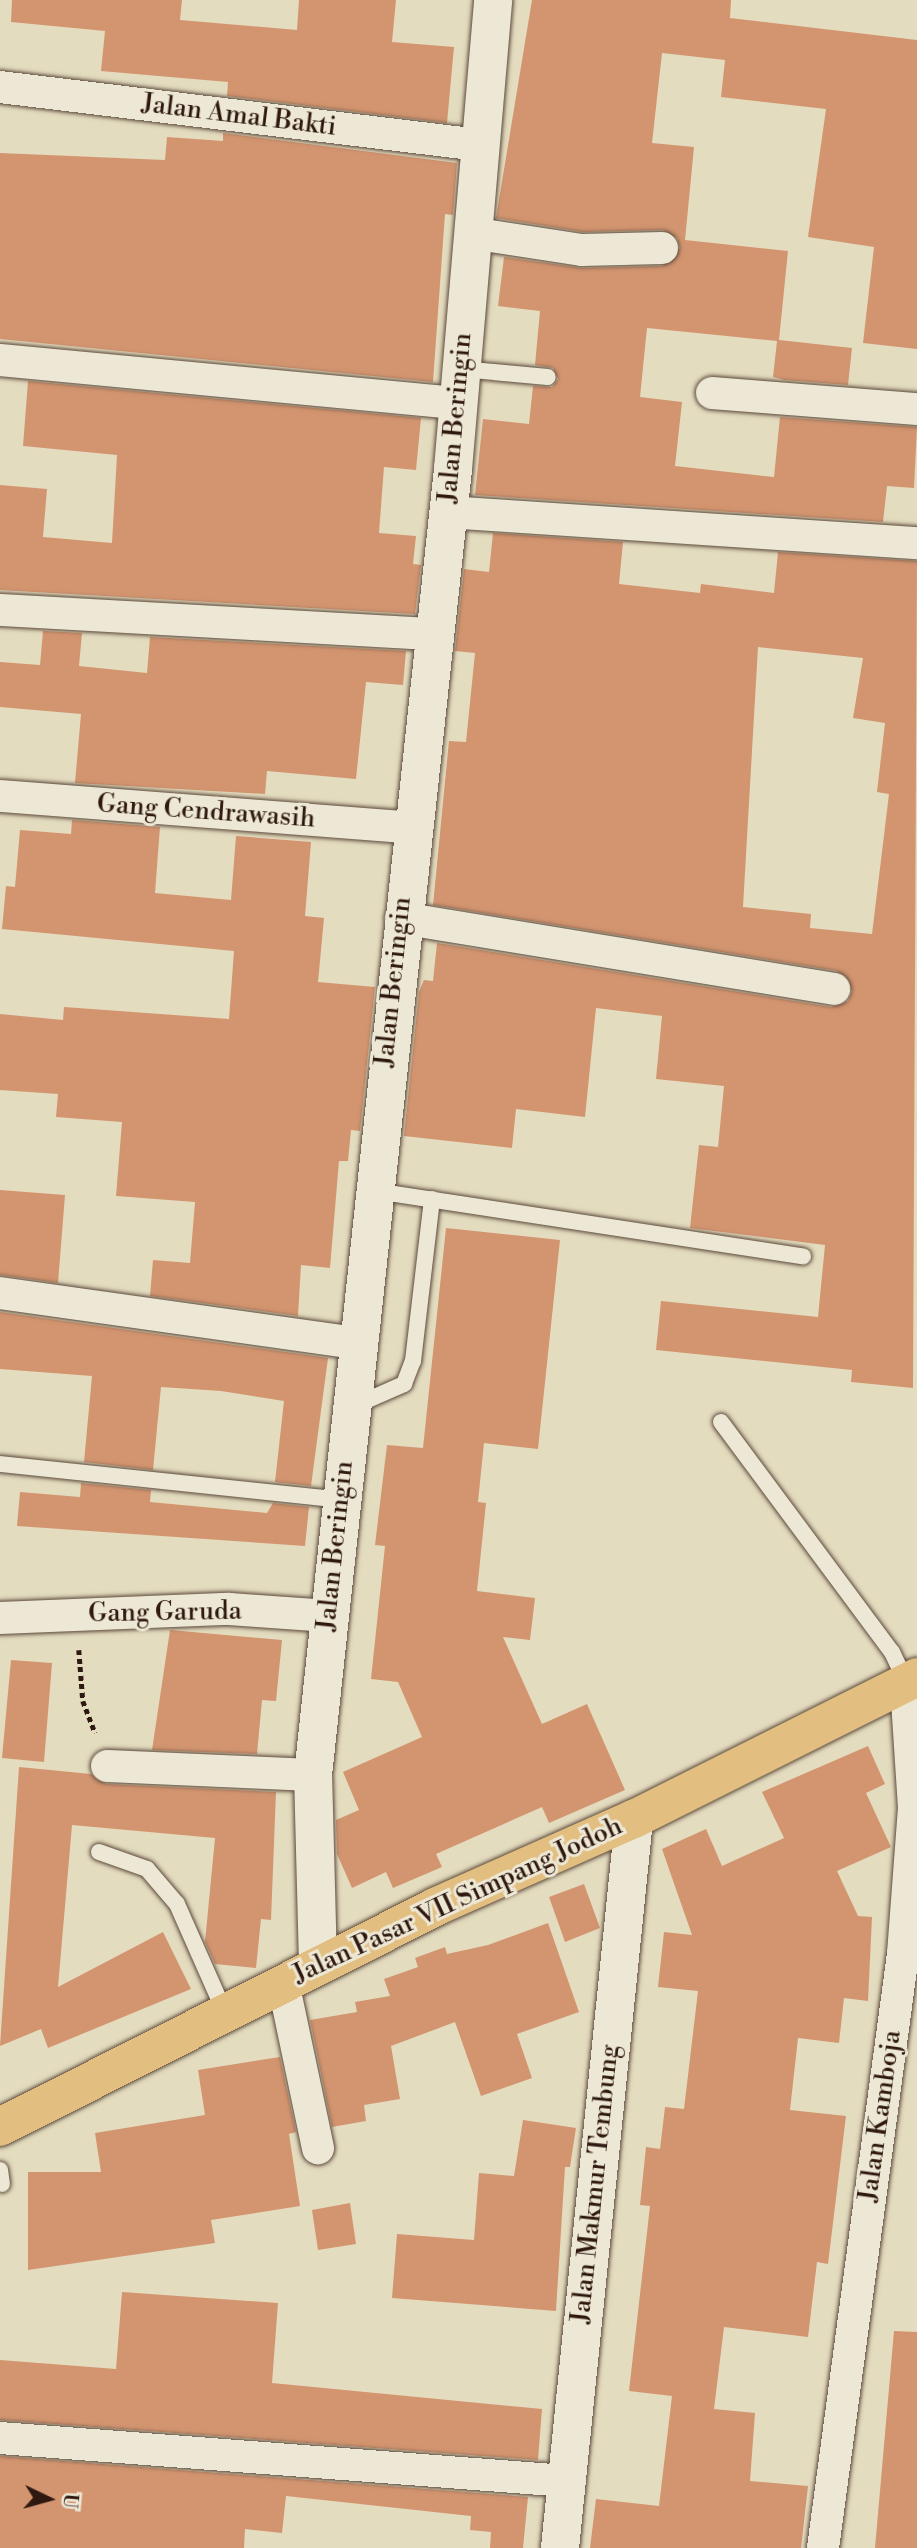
<!DOCTYPE html>
<style>
body{margin:0}
#map{position:relative;width:917px;height:2548px;overflow:hidden;background:#e4dcbf;font-family:"Libre Bodoni",serif}
div>[style]{position:absolute}
.building>*{inset:0;background:#d39570}
.path>*{height:4.5px;margin-top:-2.25px;transform-origin:0;background:repeating-linear-gradient(90deg,#2f180f 0 5px,transparent 0 8.5px)}
.roads{filter:drop-shadow(0 0 2px #5c493b) drop-shadow(0 0 2px #5c493b)}
.lane>*{height:16px;margin:-8px;padding:0 8px;transform-origin:8px;border-radius:8px;background:#ede8d5}
.street>*{height:32px;margin:-16px;padding:0 16px;transform-origin:16px;border-radius:16px;background:#ede8d5}
.secondary>*{height:38px;margin:-19px;padding:0 19px;transform-origin:19px;border-radius:19px;background:#ede8d5}
.primary>*{height:38px;margin:-19px;padding:0 19px;transform-origin:19px;border-radius:19px;background:#e2be80}
span{translate:-50% -50%;white-space:nowrap;text-align:center;line-height:1.15;-webkit-text-stroke:6px #ede8d5;paint-order:stroke}
.street-label{font-size:26px;color:#2f180f}
.north{position:absolute;left:14px;top:2464px;width:70px;height:70px;-webkit-text-stroke:5px #ede8d5;paint-order:stroke;rotate:95deg;font-size:19px;font-weight:700;line-height:28px;text-align:center;color:#2f180f}
.north::after{content:'';display:block;margin:auto;width:24px;height:32px;background:#2f180f;clip-path:polygon(50% 0,100% 100%,50% 72%,0 100%)}
</style>
<div id="map">
<div class="building">
<i style="clip-path:polygon(12px 0,182px 0,180px 20px,297px 30px,299px 0,396px 0,392px 42px,454px 47px,447px 123px,227px 96px,228px 82px,101px 71px,105px 31px,11px 22px)"></i>
<i style="clip-path:polygon(532px 0,731px 0,730px 18px,917px 40px,917px 349px,863px 343px,874px 247px,808px 237px,826px 109px,721px 97px,725px 60px,662px 53px,652px 143px,694px 147px,685px 240px,788px 251px,779px 340px,852px 348px,848px 385px,784px 380px,773px 377px,777px 341px,647px 328px,640px 397px,682px 402px,675px 466px,774px 477px,780px 417px,917px 427px,914px 488px,887px 486px,883px 522px,475px 495px,483px 419px,529px 424px,533px 386px,552px 387px,558px 379px,553px 368px,535px 365px,540px 311px,498px 306px,504px 257px,582px 268px,662px 266px,680px 248px,677px 238px,662px 230px,583px 232px,496px 218px)"></i>
<i style="clip-path:polygon(223px 133px,457px 163px,453px 215px,445px 214px,433px 382px,0 339px,0 153px,165px 160px,167px 137px,223px 141px)"></i>
<i style="clip-path:polygon(28px 381px,421px 418px,416px 470px,384px 467px,379px 533px,416px 536px,413px 564px,421px 565px,415px 614px,0 590px,0 485px,47px 489px,43px 537px,112px 543px,117px 455px,23px 446px)"></i>
<i style="clip-path:polygon(evenodd,493px 533px,623px 542px,619px 584px,700px 593px,701px 584px,774px 593px,778px 552px,917px 561px,913px 1388px,851px 1382px,852px 1370px,656px 1350px,661px 1301px,818px 1317px,825px 1245px,690px 1228px,699px 1145px,718px 1147px,724px 1086px,656px 1079px,662px 1016px,596px 1008px,585px 1117px,516px 1109px,512px 1148px,404px 1136px,419px 992px,424px 980px,433px 981px,437px 943px,831px 1007px,848px 1001px,852px 991px,837px 971px,433px 905px,449px 741px,466px 742px,475px 653px,455px 651px,464px 569px,489px 572px,493px 533px,758px 647px,863px 658px,853px 718px,885px 723px,877px 792px,889px 794px,872px 934px,810px 928px,811px 914px,743px 907px,758px 647px)"></i>
<i style="clip-path:polygon(43px 631px,82px 633px,79px 666px,147px 673px,150px 637px,406px 651px,403px 685px,366px 682px,356px 779px,267px 771px,265px 794px,75px 783px,81px 714px,0 707px,0 662px,40px 665px)"></i>
<i style="clip-path:polygon(72px 820px,160px 827px,155px 893px,231px 900px,236px 836px,311px 842px,305px 916px,324px 918px,318px 982px,375px 987px,360px 1131px,351px 1130px,348px 1161px,339px 1161px,330px 1268px,301px 1265px,298px 1316px,150px 1296px,153px 1260px,190px 1263px,195px 1202px,116px 1196px,122px 1122px,56px 1117px,58px 1094px,0 1090px,0 1014px,63px 1020px,64px 1007px,229px 1019px,234px 951px,2px 929px,6px 886px,15px 887px,20px 830px,71px 834px)"></i>
<i style="clip-path:polygon(0 1190px,65px 1195px,58px 1283px,0 1275px)"></i>
<i style="clip-path:polygon(446px 1228px,560px 1240px,538px 1449px,484px 1443px,478px 1502px,486px 1503px,477px 1591px,535px 1598px,530px 1640px,503px 1637px,542px 1724px,587px 1704px,625px 1790px,549px 1823px,542px 1807px,436px 1854px,442px 1867px,393px 1888px,386px 1872px,352px 1888px,337px 1854px,336px 1820px,359px 1810px,343px 1772px,422px 1737px,398px 1682px,371px 1679px,385px 1546px,375px 1545px,387px 1445px,423px 1448px)"></i>
<i style="clip-path:polygon(0 1312px,328px 1358px,311px 1486px,275px 1482px,284px 1401px,221px 1391px,161px 1387px,153px 1470px,84px 1462px,92px 1376px,0 1369px)"></i>
<i style="clip-path:polygon(81px 1483px,151px 1490px,150px 1502px,267px 1513px,273px 1503px,309px 1507px,305px 1546px,17px 1526px,20px 1492px,80px 1497px)"></i>
<i style="clip-path:polygon(170px 1630px,282px 1640px,276px 1701px,262px 1700px,257px 1754px,152px 1750px)"></i>
<i style="clip-path:polygon(11px 1660px,52px 1663px,44px 1762px,2px 1758px)"></i>
<i style="clip-path:polygon(868px 1746px,885px 1784px,866px 1793px,891px 1847px,837px 1871px,858px 1916px,872px 1917px,868px 2001px,844px 1998px,839px 2043px,798px 2038px,790px 2110px,846px 2116px,828px 2264px,817px 2262px,808px 2337px,724px 2327px,714px 2409px,755px 2413px,750px 2481px,808px 2486px,801px 2548px,590px 2548px,596px 2499px,659px 2506px,672px 2396px,629px 2391px,650px 2206px,640px 2205px,646px 2147px,660px 2149px,665px 2107px,684px 2109px,698px 1991px,658px 1987px,664px 1932px,692px 1935px,662px 1849px,706px 1829px,722px 1866px,784px 1838px,762px 1792px)"></i>
<i style="clip-path:polygon(19px 1767px,91px 1774px,106px 1784px,276px 1792px,271px 1920px,261px 1919px,256px 1968px,215px 1964px,205px 1942px,215px 1838px,72px 1825px,58px 1987px,163px 1932px,191px 1989px,48px 2048px,41px 2029px,0 2046px)"></i>
<i style="clip-path:polygon(584px 1884px,600px 1928px,565px 1942px,549px 1897px)"></i>
<i style="clip-path:polygon(548px 1923px,579px 2012px,517px 2034px,532px 2078px,481px 2096px,455px 2022px,391px 2046px,400px 2099px,364px 2105px,366px 2121px,332px 2127px,310px 2020px,357px 2012px,355px 2002px,390px 1996px,384px 1979px,418px 1967px,415px 1958px,445px 1947px,447px 1954px,488px 1945px)"></i>
<i style="clip-path:polygon(280px 2057px,296px 2132px,289px 2134px,300px 2206px,211px 2220px,215px 2243px,28px 2270px,28px 2172px,101px 2172px,95px 2133px,205px 2115px,198px 2070px)"></i>
<i style="clip-path:polygon(523px 2120px,576px 2128px,570px 2167px,565px 2167px,556px 2311px,392px 2298px,397px 2234px,474px 2240px,479px 2173px,514px 2176px)"></i>
<i style="clip-path:polygon(350px 2203px,356px 2244px,318px 2250px,312px 2210px)"></i>
<i style="clip-path:polygon(122px 2292px,278px 2303px,272px 2383px,542px 2409px,538px 2460px,0 2420px,0 2360px,116px 2369px)"></i>
<i style="clip-path:polygon(894px 2331px,917px 2332px,917px 2548px,875px 2548px)"></i>
<i style="clip-path:polygon(0 2456px,528px 2497px,523px 2548px,490px 2548px,491px 2532px,470px 2530px,471px 2516px,286px 2496px,282px 2533px,245px 2529px,244px 2548px,0 2548px)"></i>
</div>
<div class="path">
<i style="left:79px;top:1650px;width:51px;rotate:85.5deg"></i>
<i style="left:83px;top:1701px;width:34px;rotate:69deg"></i>
</div>
<div class="roads">
<div class="lane">
<i style="left:461px;top:369px;width:87px;rotate:5.3deg"></i>
<i style="left:376px;top:1191px;width:432px;rotate:8.7deg"></i>
<i style="left:354px;top:1406px;width:55px;rotate:-23.7deg"></i>
<i style="left:404px;top:1384px;width:25px;rotate:-69deg"></i>
<i style="left:413px;top:1361px;width:163px;rotate:-83.3deg"></i>
<i style="left:721px;top:1422px;width:287px;rotate:53.4deg"></i>
<i style="left:892px;top:1652px;width:33px;rotate:65deg"></i>
<i style="left:0;top:1464px;width:344px;rotate:6deg"></i>
<i style="left:99px;top:1852px;width:51px;rotate:19.5deg"></i>
<i style="left:147px;top:1869px;width:46px;rotate:49.4deg"></i>
<i style="left:177px;top:1904px;width:119px;rotate:66.2deg"></i>
<i style="left:0;top:2170px;width:14px;rotate:82deg"></i>
</div>
<div class="street">
<i style="left:0;top:87px;width:481px;rotate:6.9deg"></i>
<i style="left:471px;top:233px;width:112px;rotate:8.7deg"></i>
<i style="left:582px;top:250px;width:80px;rotate:-1.4deg"></i>
<i style="left:0;top:360px;width:460px;rotate:5.4deg"></i>
<i style="left:712px;top:393px;width:206px;rotate:4.5deg"></i>
<i style="left:448px;top:512px;width:470px;rotate:3.8deg"></i>
<i style="left:0;top:610px;width:437px;rotate:3.2deg"></i>
<i style="left:0;top:796px;width:413px;rotate:4.4deg"></i>
<i style="left:401px;top:918px;width:439px;rotate:9.3deg"></i>
<i style="left:0;top:1293px;width:360px;rotate:8deg"></i>
<i style="left:0;top:1618px;width:229px;rotate:-2.3deg"></i>
<i style="left:229px;top:1609px;width:100px;rotate:4deg"></i>
<i style="left:107px;top:1766px;width:206px;rotate:2.5deg"></i>
<i style="left:283px;top:1982px;width:170px;rotate:78.1deg"></i>
<i style="left:0;top:2438px;width:568px;rotate:4.34deg"></i>
<i style="left:823px;top:2548px;width:599px;rotate:-82.33deg"></i>
<i style="left:903px;top:1954px;width:146px;rotate:-85.7deg"></i>
<i style="left:914px;top:1808px;width:125px;rotate:-93.7deg"></i>
</div>
<div class="secondary">
<i style="left:318px;top:1964px;width:189px;rotate:-91.5deg"></i>
<i style="left:313px;top:1775px;width:1313px;rotate:-83.88deg"></i>
<i style="left:453px;top:469px;width:471px;rotate:-85.1deg"></i>
<i style="left:560px;top:2548px;width:733px;rotate:-84.2deg"></i>
</div>
<div class="primary">
<i style="left:0;top:2127px;width:487px;rotate:-26.8deg"></i>
<i style="left:435px;top:1907px;width:218px;rotate:-23.9deg"></i>
<i style="left:634px;top:1819px;width:317px;rotate:-26.6deg"></i>
</div>
</div>
<div class="street-label">
<span style="left:239px;top:116px;rotate:7deg">Jalan Amal Bakti</span>
<span style="left:456px;top:418px;rotate:-85deg">Jalan Beringin</span>
<span style="left:206px;top:812px;rotate:4deg">Gang Cendrawasih</span>
<span style="left:394px;top:982px;rotate:-84deg">Jalan Beringin</span>
<span style="left:336px;top:1546px;rotate:-84deg">Jalan Beringin</span>
<span style="left:165px;top:1613px;rotate:-1deg">Gang Garuda</span>
<span style="left:458px;top:1901px;rotate:-25deg">Jalan Pasar VII Simpang Jodoh</span>
<span style="left:881px;top:2116px;rotate:-82deg">Jalan Kamboja</span>
<span style="left:596px;top:2184px;rotate:-84deg">Jalan Makmur Tembung</span>
</div>
<div class="north">U</div>
</div>
